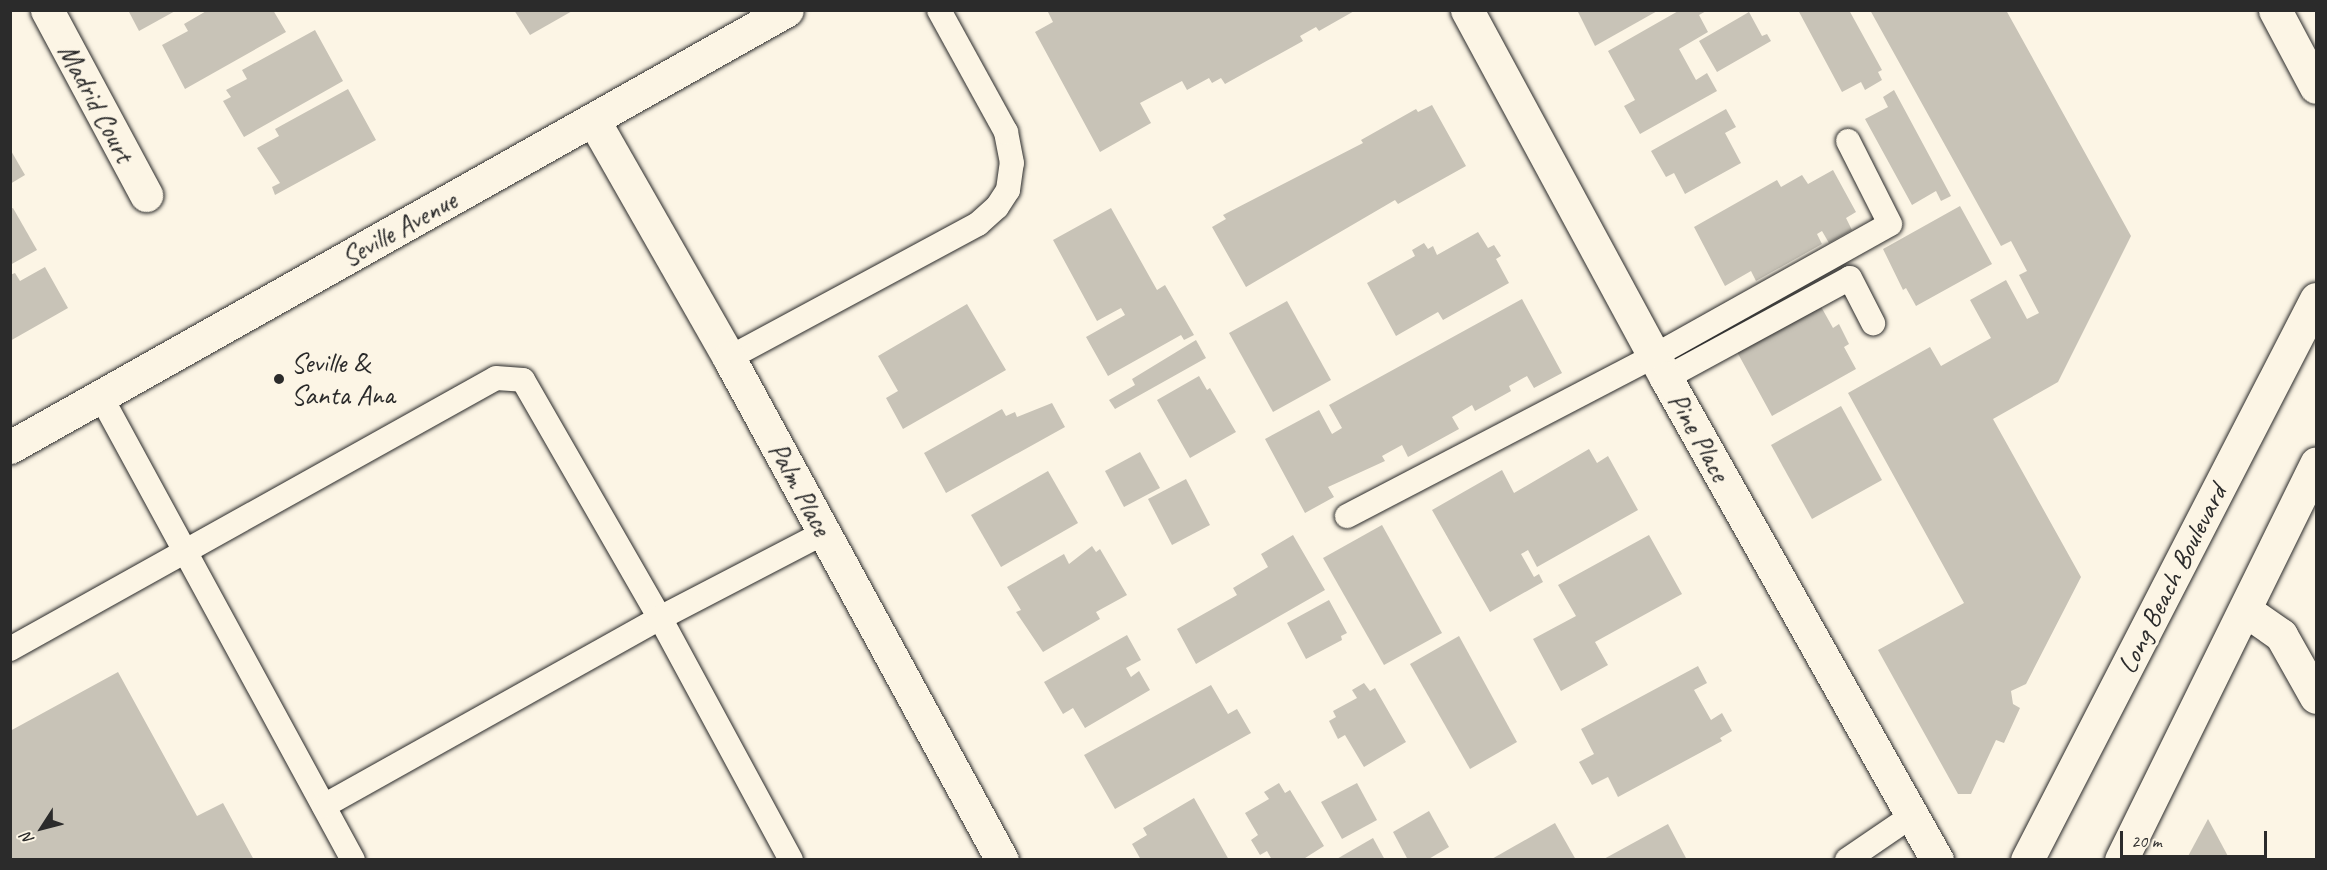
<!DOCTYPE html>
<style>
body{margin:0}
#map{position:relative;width:2327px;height:870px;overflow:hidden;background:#fcf5e5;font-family:Caveat,sans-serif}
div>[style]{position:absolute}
.building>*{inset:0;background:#c8c3b7}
.roads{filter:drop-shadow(0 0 2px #2b2b2b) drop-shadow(0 0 2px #2b2b2b)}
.service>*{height:24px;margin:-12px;padding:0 12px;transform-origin:12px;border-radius:12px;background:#fcf5e5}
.minor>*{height:33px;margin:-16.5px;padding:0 16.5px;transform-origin:16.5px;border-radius:16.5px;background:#fcf5e5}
.tertiary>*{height:33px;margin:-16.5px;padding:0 16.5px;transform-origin:16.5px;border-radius:16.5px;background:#fcf5e5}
.primary>*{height:33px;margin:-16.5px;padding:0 16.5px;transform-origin:16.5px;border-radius:16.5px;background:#fcf5e5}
.dots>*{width:16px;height:16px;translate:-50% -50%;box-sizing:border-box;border:3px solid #fcf5e5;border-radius:50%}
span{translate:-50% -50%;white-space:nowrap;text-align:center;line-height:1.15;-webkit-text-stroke:6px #fcf5e5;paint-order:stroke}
.street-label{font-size:28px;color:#2b2b2b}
.poi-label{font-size:28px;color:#2b2b2b}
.left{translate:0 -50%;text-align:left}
.frame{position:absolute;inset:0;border:12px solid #2b2b2b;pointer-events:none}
.north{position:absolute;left:12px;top:798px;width:60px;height:60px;-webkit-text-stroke:4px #fcf5e5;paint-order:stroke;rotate:234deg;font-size:16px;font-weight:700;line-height:24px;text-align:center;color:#2b2b2b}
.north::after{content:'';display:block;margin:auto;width:21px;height:27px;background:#2b2b2b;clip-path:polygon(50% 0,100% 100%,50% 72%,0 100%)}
.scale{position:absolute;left:2120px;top:831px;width:147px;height:27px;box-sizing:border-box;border:3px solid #2b2b2b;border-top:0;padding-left:8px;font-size:18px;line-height:21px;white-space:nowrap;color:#2b2b2b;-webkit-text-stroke:4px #fcf5e5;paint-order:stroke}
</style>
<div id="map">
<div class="building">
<i style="clip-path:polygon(128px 10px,177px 10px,139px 31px)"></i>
<i style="clip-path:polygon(208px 10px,273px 10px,286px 32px,185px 89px,162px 45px,188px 31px,184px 24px)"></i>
<i style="clip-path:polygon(514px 10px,574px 10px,530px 35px)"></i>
<i style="clip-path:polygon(1047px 10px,1356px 10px,1319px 31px,1316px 27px,1300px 36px,1303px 41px,1225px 84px,1221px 78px,1212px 83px,1209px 78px,1187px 90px,1182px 81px,1140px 103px,1151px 123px,1100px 152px,1035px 32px,1053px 22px)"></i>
<i style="clip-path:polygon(1577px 10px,1659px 10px,1595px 46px)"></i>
<i style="clip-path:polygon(1680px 10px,1708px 10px,1699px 15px,1708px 32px,1679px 49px,1696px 80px,1707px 73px,1717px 91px,1640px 134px,1624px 106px,1635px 100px,1608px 51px)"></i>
<i style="clip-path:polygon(1798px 10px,1849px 10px,1882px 70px,1878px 72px,1882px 80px,1865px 90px,1861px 82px,1842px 92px)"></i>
<i style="clip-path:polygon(1870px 10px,2006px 10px,2131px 236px,2058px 382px,1993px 419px,2081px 577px,2026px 684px,2011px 691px,2013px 704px,2020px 708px,2004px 743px,1996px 740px,1971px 794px,1958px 794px,1878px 650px,1964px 603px,1848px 393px,1930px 347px,1941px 366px,1991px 338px,1970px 300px,2006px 280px,2027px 319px,2039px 313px,2019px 275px,2027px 271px,2011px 241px,2001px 246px)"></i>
<i style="clip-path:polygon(1749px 12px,1762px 36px,1767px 34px,1771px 41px,1717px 72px,1699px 41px)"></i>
<i style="clip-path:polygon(315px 30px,343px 81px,244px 137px,223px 101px,231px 97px,226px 90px,247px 79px,242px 70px)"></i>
<i style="clip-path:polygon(348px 89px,376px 140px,275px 195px,272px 187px,280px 183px,257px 148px,279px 136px,275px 129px)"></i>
<i style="clip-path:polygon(1894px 90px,1951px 196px,1941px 201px,1936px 191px,1912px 205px,1865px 119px,1888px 107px,1883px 97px)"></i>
<i style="clip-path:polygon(1432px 105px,1466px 166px,1398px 204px,1395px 200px,1246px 287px,1212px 227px,1226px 219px,1223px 215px,1363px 143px,1361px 140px,1416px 109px,1418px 112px)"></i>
<i style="clip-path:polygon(1726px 109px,1736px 127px,1725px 133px,1741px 163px,1685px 194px,1674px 173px,1666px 177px,1651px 151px)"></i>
<i style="clip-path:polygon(10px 149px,25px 175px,10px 184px)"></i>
<i style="clip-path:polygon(1833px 170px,1856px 212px,1846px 218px,1852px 230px,1829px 243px,1822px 231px,1817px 234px,1822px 244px,1756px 281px,1751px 271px,1725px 286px,1694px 227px,1777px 180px,1781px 187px,1802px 175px,1808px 184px)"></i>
<i style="clip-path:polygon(1960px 206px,1992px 264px,1916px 306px,1906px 288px,1903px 290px,1883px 249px)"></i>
<i style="clip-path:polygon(13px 208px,37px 250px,10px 265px,10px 209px)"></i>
<i style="clip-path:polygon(1111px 208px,1157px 290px,1165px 285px,1194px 335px,1184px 340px,1181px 335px,1108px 376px,1086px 337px,1125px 315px,1121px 308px,1097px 321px,1053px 240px)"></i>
<i style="clip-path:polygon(1478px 232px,1488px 248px,1494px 245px,1501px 256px,1496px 259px,1509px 283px,1443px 320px,1438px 312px,1396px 336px,1367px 283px,1415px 256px,1412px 250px,1424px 243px,1428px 249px,1433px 246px,1437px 255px)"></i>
<i style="clip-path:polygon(45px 267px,68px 308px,10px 341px,10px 275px,15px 273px,20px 281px)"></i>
<i style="clip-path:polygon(1522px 299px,1562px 373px,1534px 388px,1527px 376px,1509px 386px,1511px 391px,1475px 411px,1472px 405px,1452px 417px,1459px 429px,1408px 457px,1402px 445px,1382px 456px,1385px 461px,1328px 487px,1334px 497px,1305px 513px,1265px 439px,1319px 410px,1332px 434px,1342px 428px,1329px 405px)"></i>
<i style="clip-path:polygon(1287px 301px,1331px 380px,1273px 412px,1229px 333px)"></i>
<i style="clip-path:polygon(1819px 303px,1833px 328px,1839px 324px,1849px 344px,1844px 347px,1856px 369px,1772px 416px,1736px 350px)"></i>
<i style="clip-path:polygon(967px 304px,1006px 370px,903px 429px,886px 398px,898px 391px,878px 356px)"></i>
<i style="clip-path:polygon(1196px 340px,1206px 358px,1115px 409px,1109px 400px,1135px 385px,1132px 379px)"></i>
<i style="clip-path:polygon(1199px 376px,1207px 390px,1210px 388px,1236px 432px,1190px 458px,1157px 400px)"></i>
<i style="clip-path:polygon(1052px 403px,1065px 427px,946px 493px,924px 453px,1002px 409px,1006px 416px,1015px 412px,1017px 417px)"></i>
<i style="clip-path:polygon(1841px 406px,1882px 480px,1812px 519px,1771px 445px)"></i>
<i style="clip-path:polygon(1589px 449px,1597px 463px,1608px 456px,1638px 510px,1537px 567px,1528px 550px,1521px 554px,1534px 577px,1539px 574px,1543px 582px,1490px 612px,1432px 510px,1502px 470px,1514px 493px)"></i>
<i style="clip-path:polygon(1140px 452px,1160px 488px,1124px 507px,1105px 471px)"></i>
<i style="clip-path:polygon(1048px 471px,1078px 523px,1001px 567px,971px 515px)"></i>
<i style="clip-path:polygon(1186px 479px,1210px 525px,1172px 545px,1148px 499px)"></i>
<i style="clip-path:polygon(1382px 525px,1442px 633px,1384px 665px,1323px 558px)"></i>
<i style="clip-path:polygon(1293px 535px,1325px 590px,1196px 664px,1177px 629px,1237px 595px,1233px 588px,1268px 567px,1261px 554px)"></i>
<i style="clip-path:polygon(1649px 535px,1682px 594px,1595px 642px,1608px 665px,1561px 691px,1533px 639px,1576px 616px,1558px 585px)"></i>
<i style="clip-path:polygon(1092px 546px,1096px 552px,1100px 549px,1127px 595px,1096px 612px,1100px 619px,1043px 652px,1016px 612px,1021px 610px,1007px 587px,1064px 554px,1069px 564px)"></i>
<i style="clip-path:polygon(1329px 600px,1347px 633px,1341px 636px,1342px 640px,1306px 659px,1287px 623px)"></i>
<i style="clip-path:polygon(1127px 635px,1141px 660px,1126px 668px,1131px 677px,1139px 671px,1150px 690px,1085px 728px,1073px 708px,1063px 714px,1044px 682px)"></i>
<i style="clip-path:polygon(1459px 636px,1517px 742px,1470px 769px,1410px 664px)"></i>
<i style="clip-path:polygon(1698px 666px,1707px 683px,1694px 690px,1711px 720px,1722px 713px,1732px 731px,1720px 738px,1722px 741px,1618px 797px,1608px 777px,1592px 785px,1579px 762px,1594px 754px,1581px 729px)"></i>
<i style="clip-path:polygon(118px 672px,197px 816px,223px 803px,254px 860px,10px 860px,10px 731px)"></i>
<i style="clip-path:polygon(1364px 683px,1370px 691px,1375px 688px,1406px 742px,1364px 767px,1345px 735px,1338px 739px,1329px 721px,1336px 717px,1333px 711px,1357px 698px,1352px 690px)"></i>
<i style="clip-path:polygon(1211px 685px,1228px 714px,1237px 709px,1251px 733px,1115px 809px,1084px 755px)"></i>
<i style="clip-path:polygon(1279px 783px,1285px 793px,1290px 790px,1324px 846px,1302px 860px,1272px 860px,1267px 851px,1260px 855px,1251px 840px,1258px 835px,1245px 813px,1269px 799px,1264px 792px)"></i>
<i style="clip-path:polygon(1357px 783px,1377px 820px,1342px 839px,1321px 802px)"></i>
<i style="clip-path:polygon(1194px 798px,1229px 860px,1141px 860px,1132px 844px,1147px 835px,1143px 828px)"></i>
<i style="clip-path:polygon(1429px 811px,1449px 847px,1427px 860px,1408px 860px,1393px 832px)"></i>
<i style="clip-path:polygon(2208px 819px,2230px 860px,2186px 860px)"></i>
<i style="clip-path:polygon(1555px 823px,1576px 860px,1490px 860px)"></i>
<i style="clip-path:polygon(1668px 824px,1687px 860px,1602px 860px)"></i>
<i style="clip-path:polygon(1373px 838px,1385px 860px,1335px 860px)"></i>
</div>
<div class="roads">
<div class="service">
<i style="left:729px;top:358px;width:283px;rotate:-28.3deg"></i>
<i style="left:978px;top:224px;width:25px;rotate:-42deg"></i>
<i style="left:997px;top:207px;width:20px;rotate:-57deg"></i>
<i style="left:1008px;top:190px;width:27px;rotate:-82deg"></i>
<i style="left:1012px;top:163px;width:32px;rotate:-101deg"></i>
<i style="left:1006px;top:132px;width:139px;rotate:-118.8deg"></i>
<i style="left:1666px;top:378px;width:209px;rotate:-28.5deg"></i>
<i style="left:1850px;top:278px;width:51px;rotate:62.9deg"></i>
<i style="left:100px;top:395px;width:529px;rotate:61.45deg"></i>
<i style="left:1347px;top:516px;width:346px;rotate:-27.5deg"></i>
<i style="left:1654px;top:356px;width:270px;rotate:-29.2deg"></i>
<i style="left:1890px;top:224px;width:93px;rotate:-116.8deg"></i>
<i style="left:10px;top:649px;width:556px;rotate:-29.14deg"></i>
<i style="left:496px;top:378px;width:27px;rotate:4deg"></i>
<i style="left:523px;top:380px;width:275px;rotate:60.1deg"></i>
<i style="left:660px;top:618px;width:385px;rotate:150.8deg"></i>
<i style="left:791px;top:860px;width:275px;rotate:-118.4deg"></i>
<i style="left:660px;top:618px;width:184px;rotate:-27.5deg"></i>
<i style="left:1847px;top:860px;width:76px;rotate:-34.3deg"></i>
</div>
<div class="minor">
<i style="left:47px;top:10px;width:210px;rotate:61.8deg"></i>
<i style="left:1467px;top:10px;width:418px;rotate:61.6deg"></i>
<i style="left:1666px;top:378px;width:553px;rotate:60.65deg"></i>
<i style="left:594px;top:121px;width:273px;rotate:60.3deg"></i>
<i style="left:729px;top:358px;width:571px;rotate:61.46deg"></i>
<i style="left:2245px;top:610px;width:44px;rotate:34.8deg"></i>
<i style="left:2281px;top:635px;width:71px;rotate:60.6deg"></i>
</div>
<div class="tertiary">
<i style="left:2275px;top:10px;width:87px;rotate:62deg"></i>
<i style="left:10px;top:447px;width:891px;rotate:-29.35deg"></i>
</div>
<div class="primary">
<i style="left:2027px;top:860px;width:631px;rotate:-62.74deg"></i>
<i style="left:2121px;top:860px;width:442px;rotate:-63.8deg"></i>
</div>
</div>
<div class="dots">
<i style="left:279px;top:379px;background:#2b2b2b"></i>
</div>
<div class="street-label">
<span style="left:96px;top:103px;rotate:62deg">Madrid Court</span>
<span style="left:399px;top:229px;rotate:-29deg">Seville Avenue</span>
<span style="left:1699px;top:437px;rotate:61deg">Pine Place</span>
<span style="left:800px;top:489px;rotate:62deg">Palm Place</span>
<span style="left:2172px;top:579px;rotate:-63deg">Long Beach Boulevard</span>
</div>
<div class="poi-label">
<span class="left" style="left:291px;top:379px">Seville &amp;<br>Santa Ana</span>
</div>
<div class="frame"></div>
<div class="north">N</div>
<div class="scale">20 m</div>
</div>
